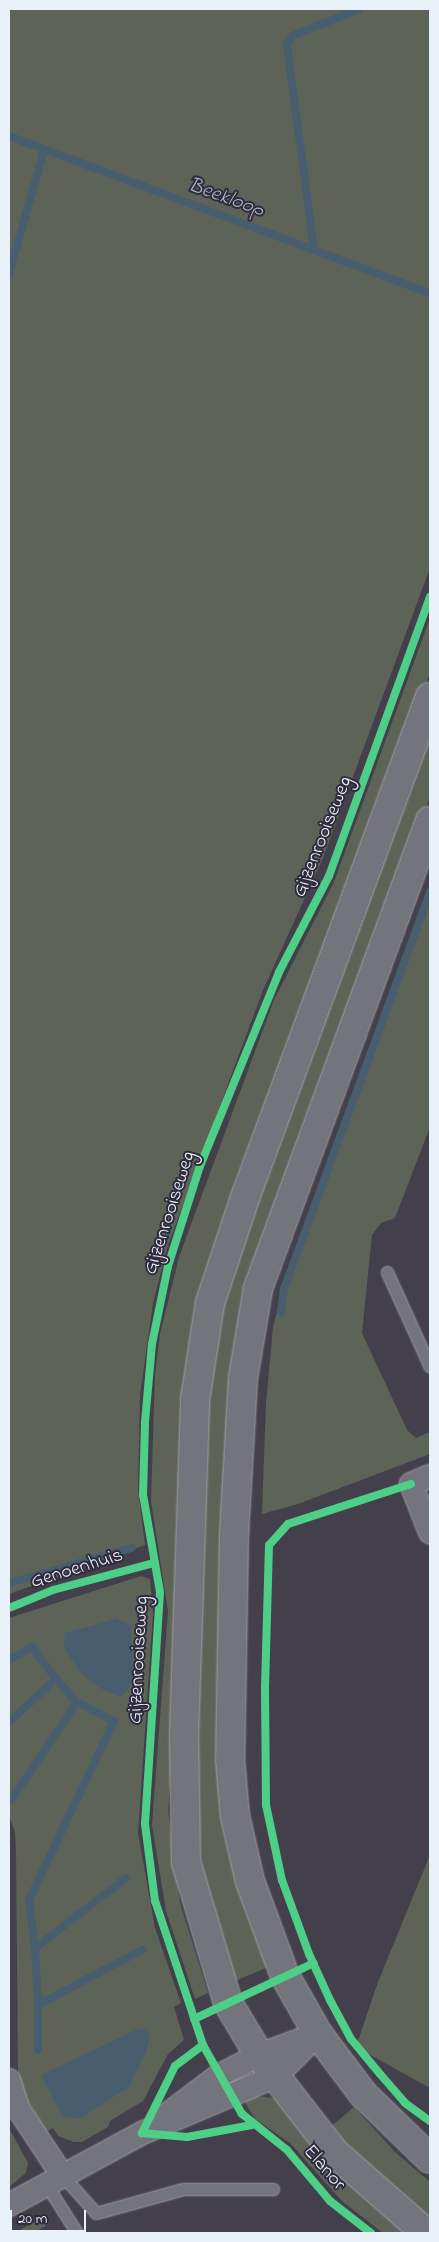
<!DOCTYPE html>
<style>
body{margin:0}
#map{position:relative;width:439px;height:2242px;overflow:hidden;background:#43404b;font-family:"Indie Flower",sans-serif}
div>[style]{position:absolute}
.green>*{inset:0;background:#5e6358}
.water>*{inset:0;background:#485e6e}
.stream>*{height:8px;margin:-4px;padding:0 4px;transform-origin:4px;border-radius:4px;background:#485e6e}
.roads{filter:drop-shadow(0 0 1px #a0a1a7) drop-shadow(0 0 1px #a0a1a7)}
.lane>*{height:11px;margin:-5.5px;padding:0 5.5px;transform-origin:5.5px;border-radius:5.5px;background:#74757c}
.street>*{height:22px;margin:-11px;padding:0 11px;transform-origin:11px;border-radius:11px;background:#74757c}
.secondary>*{height:28px;margin:-14px;padding:0 14px;transform-origin:14px;border-radius:14px;background:#74757c}
.cycleway>*{height:8px;margin:-4px;padding:0 4px;transform-origin:4px;border-radius:4px;background:#4dcf88}
span{translate:-50% -50%;white-space:nowrap;text-align:center;line-height:1.15;-webkit-text-stroke:4px #2f2a3d;paint-order:stroke}
.street-label{font-size:20px;color:#e8f1f8}
.water-label{font-size:21px;color:#a8b7c2;font-style:italic}
.frame{position:absolute;inset:0;border:10px solid #e8f1f8;pointer-events:none}
.scale{position:absolute;left:10px;top:2210px;width:76px;height:22px;box-sizing:border-box;border:2px solid #e8f1f8;border-top:0;padding-left:6px;font-size:15px;line-height:18px;white-space:nowrap;color:#e8f1f8;-webkit-text-stroke:4px #2f2a3d;paint-order:stroke}
</style>
<div id="map">
<div class="green">
<i style="clip-path:polygon(9px 9px,430px 9px,430px 568px,323px 858px,263px 990px,167px 1248px,153px 1303px,140px 1395px,138px 1490px,145px 1545px,9px 1594px)"></i>
<i style="clip-path:polygon(430px 618px,430px 673px,209px 1271px,168px 1811px,180px 1903px,208px 1993px,195px 1999px,166px 1911px,152px 1825px,168px 1611px,151px 1501px,155px 1375px,160px 1334px,179px 1257px,274px 1000px,334px 882px)"></i>
<i style="clip-path:polygon(430px 721px,430px 797px,255px 1275px,220px 1718px,273px 1965px,235px 1981px,208px 1900px,197px 1841px,194px 1777px,204px 1399px,228px 1266px)"></i>
<i style="clip-path:polygon(430px 886px,430px 1127px,395px 1218px,381px 1223px,372px 1235px,362px 1333px,407px 1430px,416px 1438px,430px 1432px,430px 1454px,298px 1504px,262px 1514px,266px 1403px,273px 1327px,284px 1285px)"></i>
<i style="clip-path:polygon(evenodd,141px 1576px,150px 1579px,153px 1613px,138px 1833px,155px 1928px,181px 2003px,174px 2007px,184px 2040px,168px 2054px,143px 2101px,110px 2121px,108px 2127px,82px 2142px,74px 2142px,58px 2136px,53px 2128px,46px 2132px,21px 2090px,18px 2074px,16px 1851px,15px 1832px,9px 1816px,9px 1618px,141px 1576px,117px 1619px,131px 1655px,133px 1664px,97px 1625px,117px 1619px)"></i>
<i style="clip-path:polygon(430px 1855px,430px 2088px,356px 2047px,378px 1982px)"></i>
<i style="clip-path:polygon(256px 2096px,274px 2098px,289px 2109px,415px 2233px,383px 2233px,342px 2201px,290px 2143px,255px 2119px,243px 2099px)"></i>
<i style="clip-path:polygon(354px 2107px,395px 2152px,430px 2182px,430px 2226px,328px 2129px)"></i>
<i style="clip-path:polygon(9px 2128px,28px 2163px,26px 2173px,9px 2187px)"></i>
<i style="clip-path:polygon(46px 2215px,49px 2224px,33px 2233px,15px 2233px)"></i>
</div>
<div class="water">
<i style="clip-path:polygon(117px 1619px,130px 1625px,133px 1664px,130px 1688px,120px 1697px,100px 1688px,82px 1674px,64px 1648px,65px 1633px)"></i>
<i style="clip-path:polygon(146px 2029px,150px 2036px,145px 2055px,129px 2087px,79px 2119px,62px 2116px,41px 2075px,136px 2030px)"></i>
</div>
<div class="stream">
<i style="left:9px;top:136px;width:449px;rotate:20.5deg"></i>
<i style="left:314px;top:250px;width:208px;rotate:-97.5deg"></i>
<i style="left:287px;top:44px;width:9px;rotate:-58deg"></i>
<i style="left:292px;top:36px;width:72px;rotate:-21.9deg"></i>
<i style="left:9px;top:274px;width:129px;rotate:-74.2deg"></i>
<i style="left:281px;top:1312px;width:23px;rotate:-83deg"></i>
<i style="left:284px;top:1289px;width:423px;rotate:-69.8deg"></i>
<i style="left:9px;top:1583px;width:127px;rotate:-16deg"></i>
<i style="left:9px;top:1660px;width:26px;rotate:-29deg"></i>
<i style="left:32px;top:1647px;width:40px;rotate:53deg"></i>
<i style="left:9px;top:1722px;width:64px;rotate:-42.5deg"></i>
<i style="left:56px;top:1679px;width:31px;rotate:48deg"></i>
<i style="left:11px;top:1800px;width:118px;rotate:-56deg"></i>
<i style="left:77px;top:1702px;width:42px;rotate:27.2deg"></i>
<i style="left:114px;top:1721px;width:198px;rotate:115.4deg"></i>
<i style="left:29px;top:1900px;width:48px;rotate:82.9deg"></i>
<i style="left:38px;top:2005px;width:57px;rotate:-93deg"></i>
<i style="left:35px;top:1948px;width:115px;rotate:-37.6deg"></i>
<i style="left:38px;top:2050px;width:45px;rotate:-90deg"></i>
<i style="left:38px;top:2005px;width:118px;rotate:-27.9deg"></i>
</div>
<div class="roads">
<div class="lane">
<i style="left:387px;top:1272px;width:104px;rotate:65.6deg"></i>
<i style="left:62px;top:2175px;width:51px;rotate:48.2deg"></i>
<i style="left:96px;top:2213px;width:90px;rotate:-15.4deg"></i>
<i style="left:183px;top:2189px;width:90px"></i>
<i style="left:46px;top:2184px;width:58px;rotate:57.7deg"></i>
</div>
<div class="street">
<i style="left:430px;top:1476px;width:21px;rotate:157deg"></i>
<i style="left:411px;top:1484px;width:52px;rotate:68.4deg"></i>
<i style="left:9px;top:2080px;width:32px;rotate:72deg"></i>
<i style="left:19px;top:2110px;width:78px;rotate:56.5deg"></i>
<i style="left:165px;top:2116px;width:66px;rotate:-37deg"></i>
<i style="left:218px;top:2076px;width:46px;rotate:-27.1deg"></i>
<i style="left:259px;top:2055px;width:55px;rotate:-20.1deg"></i>
<i style="left:9px;top:2205px;width:151px;rotate:-28.4deg"></i>
<i style="left:142px;top:2133px;width:146px;rotate:-23deg"></i>
<i style="left:276px;top:2076px;width:59px;rotate:-45deg"></i>
</div>
<div class="secondary">
<i style="left:430px;top:821px;width:499px;rotate:110.2deg"></i>
<i style="left:258px;top:1289px;width:91px;rotate:99.5deg"></i>
<i style="left:243px;top:1379px;width:158px;rotate:93.3deg"></i>
<i style="left:234px;top:1537px;width:222px;rotate:91deg"></i>
<i style="left:230px;top:1759px;width:57px;rotate:85deg"></i>
<i style="left:235px;top:1816px;width:67px;rotate:77deg"></i>
<i style="left:250px;top:1881px;width:101px;rotate:69.8deg"></i>
<i style="left:285px;top:1976px;width:67px;rotate:60.4deg"></i>
<i style="left:318px;top:2034px;width:75px;rotate:53.1deg"></i>
<i style="left:363px;top:2094px;width:93px;rotate:44.1deg"></i>
<i style="left:426px;top:2233px;width:121px;rotate:-138.7deg"></i>
<i style="left:335px;top:2153px;width:124px;rotate:-127.8deg"></i>
<i style="left:259px;top:2055px;width:61px;rotate:-120.8deg"></i>
<i style="left:228px;top:2003px;width:147px;rotate:-106.6deg"></i>
<i style="left:186px;top:1862px;width:126px;rotate:-90.9deg"></i>
<i style="left:184px;top:1736px;width:336px;rotate:-88.1deg"></i>
<i style="left:195px;top:1400px;width:98px;rotate:-81.2deg"></i>
<i style="left:210px;top:1303px;width:114px;rotate:-71.6deg"></i>
<i style="left:246px;top:1195px;width:531px;rotate:-69.72deg"></i>
</div>
</div>
<div class="cycleway">
<i style="left:411px;top:1484px;width:129px;rotate:162deg"></i>
<i style="left:288px;top:1524px;width:28px;rotate:132deg"></i>
<i style="left:269px;top:1545px;width:144px;rotate:91.6deg"></i>
<i style="left:265px;top:1689px;width:116px;rotate:89.5deg"></i>
<i style="left:266px;top:1805px;width:77px;rotate:78deg"></i>
<i style="left:282px;top:1880px;width:79px;rotate:70deg"></i>
<i style="left:309px;top:1954px;width:51px;rotate:65.5deg"></i>
<i style="left:330px;top:2000px;width:44px;rotate:61.7deg"></i>
<i style="left:351px;top:2039px;width:45px;rotate:50.4deg"></i>
<i style="left:380px;top:2074px;width:38px;rotate:49deg"></i>
<i style="left:405px;top:2103px;width:31px;rotate:36deg"></i>
<i style="left:9px;top:1608px;width:48px;rotate:-22.2deg"></i>
<i style="left:53px;top:1590px;width:105px;rotate:-15deg"></i>
<i style="left:194px;top:2019px;width:132px;rotate:-25deg"></i>
<i style="left:203px;top:2045px;width:35px;rotate:143deg"></i>
<i style="left:175px;top:2066px;width:75px;rotate:116.2deg"></i>
<i style="left:142px;top:2133px;width:45px;rotate:5.1deg"></i>
<i style="left:187px;top:2137px;width:66px;rotate:-10.5deg"></i>
<i style="left:371px;top:2233px;width:52px;rotate:-142deg"></i>
<i style="left:330px;top:2201px;width:67px;rotate:-130.1deg"></i>
<i style="left:287px;top:2150px;width:58px;rotate:-141.3deg"></i>
<i style="left:242px;top:2114px;width:79px;rotate:-119.5deg"></i>
<i style="left:203px;top:2045px;width:152px;rotate:-108.4deg"></i>
<i style="left:155px;top:1901px;width:78px;rotate:-97.4deg"></i>
<i style="left:145px;top:1824px;width:232px;rotate:-86.3deg"></i>
<i style="left:160px;top:1592px;width:98px;rotate:-99.9deg"></i>
<i style="left:143px;top:1495px;width:73px;rotate:-88.4deg"></i>
<i style="left:145px;top:1422px;width:78px;rotate:-84.9deg"></i>
<i style="left:152px;top:1344px;width:80px;rotate:-78.4deg"></i>
<i style="left:168px;top:1266px;width:105px;rotate:-72.3deg"></i>
<i style="left:200px;top:1166px;width:209px;rotate:-67.8deg"></i>
<i style="left:279px;top:972px;width:108px;rotate:-62.5deg"></i>
<i style="left:329px;top:876px;width:297px;rotate:-70.1deg"></i>
</div>
<div class="street-label">
<span style="left:323px;top:837px;rotate:-68deg">Gijzenrooiseweg</span>
<span style="left:170px;top:1213px;rotate:-72deg">Gijzenrooiseweg</span>
<span style="left:77px;top:1569px;rotate:-17deg">Genoenhuis</span>
<span style="left:139px;top:1660px;rotate:-87deg">Gijzenrooiseweg</span>
<span style="left:324px;top:2168px;rotate:49deg">Elanor</span>
</div>
<div class="water-label">
<span style="left:226px;top:198px;rotate:20deg">Beekloop</span>
</div>
<div class="frame"></div>
<div class="scale">20 m</div>
</div>
